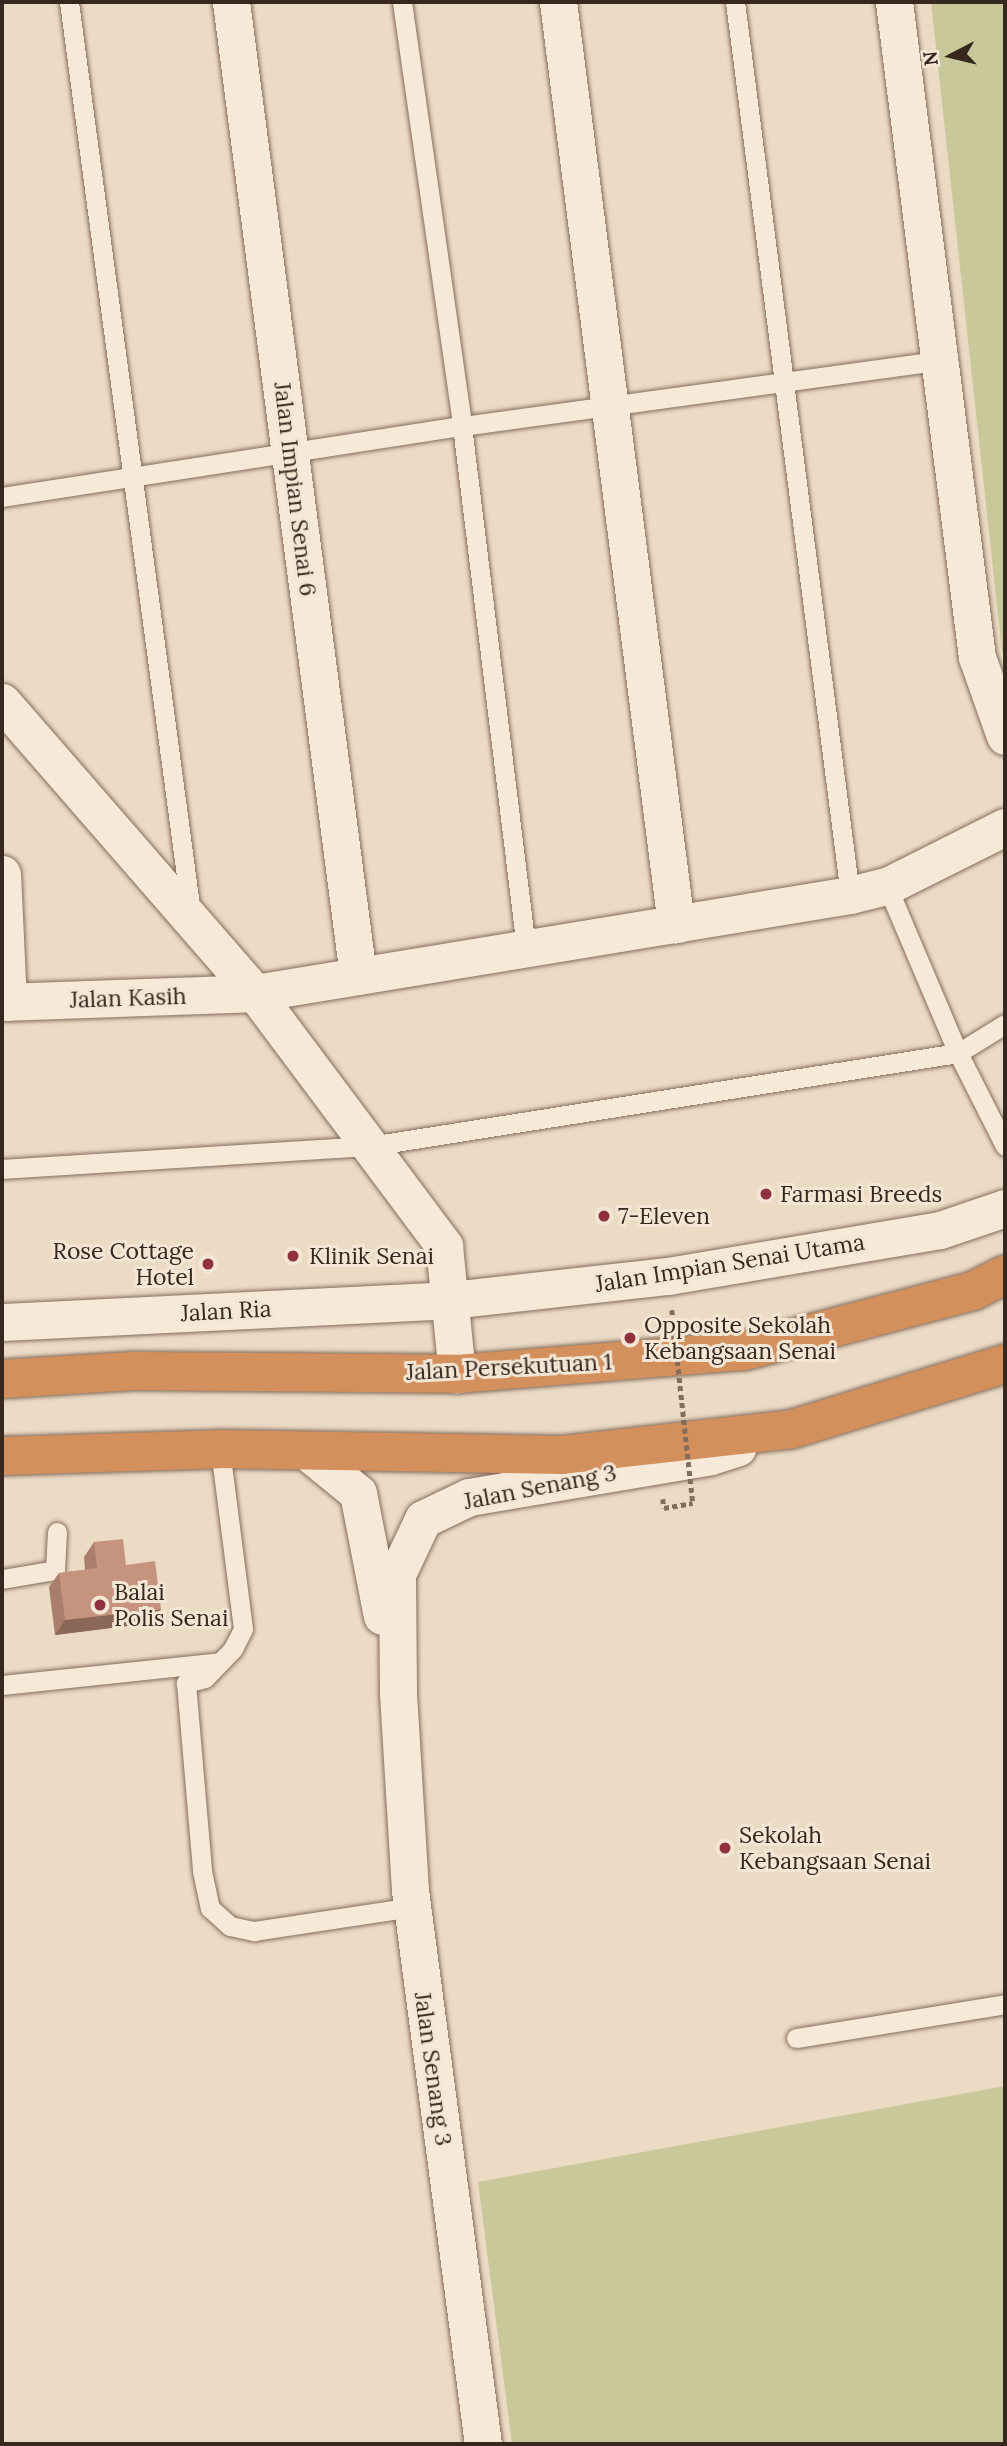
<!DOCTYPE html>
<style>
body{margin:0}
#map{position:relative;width:1007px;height:2446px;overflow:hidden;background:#ebdbc5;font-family:Lora,serif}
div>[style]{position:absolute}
.green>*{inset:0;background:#c8c89a}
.path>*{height:4.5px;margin-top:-2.25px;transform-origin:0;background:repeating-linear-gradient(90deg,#846d5d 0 5px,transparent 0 8.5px)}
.roads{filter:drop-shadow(0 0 2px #846d5d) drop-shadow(0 0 2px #846d5d)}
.lane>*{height:19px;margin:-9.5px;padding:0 9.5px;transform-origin:9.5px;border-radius:9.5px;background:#f6e9d8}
.street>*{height:37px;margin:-18.5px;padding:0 18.5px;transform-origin:18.5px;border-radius:18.5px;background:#f6e9d8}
.highway>*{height:38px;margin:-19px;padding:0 19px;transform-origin:19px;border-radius:19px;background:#d3905d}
.path-bridge>*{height:4.5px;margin-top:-2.25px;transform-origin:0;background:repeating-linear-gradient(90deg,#846d5d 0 5px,transparent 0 8.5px)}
.wall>*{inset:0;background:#aa7e6c}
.shaded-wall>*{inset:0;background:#8b6758}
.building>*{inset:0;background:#c6937e}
.dots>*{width:19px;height:19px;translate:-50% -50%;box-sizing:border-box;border:4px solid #f3e6d4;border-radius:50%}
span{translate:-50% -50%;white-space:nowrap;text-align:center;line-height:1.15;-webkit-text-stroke:6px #f3e6d4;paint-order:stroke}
.street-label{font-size:23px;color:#36271f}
.poi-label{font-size:23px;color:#36271f}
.left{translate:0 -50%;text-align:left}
.right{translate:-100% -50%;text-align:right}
.frame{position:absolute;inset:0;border:4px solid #36271f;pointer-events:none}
.north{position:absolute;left:916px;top:21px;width:70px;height:70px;-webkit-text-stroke:5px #f3e6d4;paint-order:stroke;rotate:263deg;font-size:19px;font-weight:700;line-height:28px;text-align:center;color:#36271f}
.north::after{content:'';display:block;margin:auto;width:24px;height:32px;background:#36271f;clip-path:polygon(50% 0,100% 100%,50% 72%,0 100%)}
</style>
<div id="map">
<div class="green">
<i style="clip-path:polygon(931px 2px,1005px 2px,1005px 655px,1002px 651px)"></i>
<i style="clip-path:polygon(1005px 2086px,1005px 2444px,512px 2444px,478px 2182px)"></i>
</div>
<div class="path">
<i style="left:663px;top:1499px;width:9px;rotate:84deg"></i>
<i style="left:664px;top:1508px;width:29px;rotate:-10deg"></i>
</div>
<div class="roads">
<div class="lane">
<i style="left:69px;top:2px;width:919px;rotate:82.37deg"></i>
<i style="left:402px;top:2px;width:428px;rotate:81.9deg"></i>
<i style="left:462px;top:426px;width:526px;rotate:83.01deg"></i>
<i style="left:735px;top:2px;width:900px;rotate:82.66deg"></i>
<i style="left:2px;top:497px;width:465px;rotate:-8.8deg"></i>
<i style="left:462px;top:426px;width:485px;rotate:-7.8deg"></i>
<i style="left:887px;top:886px;width:181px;rotate:67deg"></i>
<i style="left:958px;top:1053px;width:104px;rotate:63.2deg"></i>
<i style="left:2px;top:1169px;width:369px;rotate:-3.6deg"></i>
<i style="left:370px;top:1146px;width:595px;rotate:-8.99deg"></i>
<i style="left:958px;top:1053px;width:55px;rotate:-31.7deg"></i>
<i style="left:220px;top:1449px;width:181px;rotate:82.7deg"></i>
<i style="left:243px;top:1629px;width:22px;rotate:117deg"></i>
<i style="left:233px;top:1649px;width:40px;rotate:134deg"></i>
<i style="left:205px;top:1678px;width:20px;rotate:165deg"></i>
<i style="left:186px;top:1683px;width:189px;rotate:85.1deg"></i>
<i style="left:202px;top:1871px;width:38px;rotate:78deg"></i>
<i style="left:210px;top:1908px;width:27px;rotate:42deg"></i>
<i style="left:230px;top:1926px;width:25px;rotate:12deg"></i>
<i style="left:254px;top:1931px;width:160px;rotate:-8.6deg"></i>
<i style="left:2px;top:1579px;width:54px;rotate:-9.6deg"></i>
<i style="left:55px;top:1570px;width:38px;rotate:-87deg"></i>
<i style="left:2px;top:1685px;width:219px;rotate:-6deg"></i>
<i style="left:796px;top:2038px;width:212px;rotate:-9.2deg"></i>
</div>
<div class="street">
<i style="left:231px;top:2px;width:982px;rotate:82.57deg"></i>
<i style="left:558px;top:2px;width:930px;rotate:82.71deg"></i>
<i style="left:894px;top:2px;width:660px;rotate:82.78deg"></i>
<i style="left:977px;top:657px;width:84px;rotate:70.5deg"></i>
<i style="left:2px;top:702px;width:386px;rotate:49deg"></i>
<i style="left:255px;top:993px;width:316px;rotate:53.2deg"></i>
<i style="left:444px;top:1246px;width:129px;rotate:84.2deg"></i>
<i style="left:2px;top:874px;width:128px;rotate:87.3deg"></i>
<i style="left:2px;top:1002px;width:253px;rotate:-2deg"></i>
<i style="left:255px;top:993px;width:603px;rotate:-9.35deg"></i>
<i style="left:850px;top:895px;width:38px;rotate:-14deg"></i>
<i style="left:887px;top:886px;width:132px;rotate:-26.6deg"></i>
<i style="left:2px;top:1322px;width:449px;rotate:-2.8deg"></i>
<i style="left:450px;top:1300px;width:219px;rotate:-6.3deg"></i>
<i style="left:668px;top:1276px;width:276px;rotate:-9.6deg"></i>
<i style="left:940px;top:1230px;width:69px;rotate:-18.7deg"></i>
<i style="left:305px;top:1450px;width:68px;rotate:39.1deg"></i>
<i style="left:358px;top:1493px;width:125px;rotate:79deg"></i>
<i style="left:483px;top:2444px;width:559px;rotate:-97.51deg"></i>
<i style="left:410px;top:1890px;width:198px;rotate:-93.5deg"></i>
<i style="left:398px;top:1692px;width:118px;rotate:-90.5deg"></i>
<i style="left:397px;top:1574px;width:61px;rotate:-64.7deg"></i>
<i style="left:423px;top:1519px;width:51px;rotate:-25.6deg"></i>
<i style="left:469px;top:1497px;width:245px;rotate:-9.6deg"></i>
<i style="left:711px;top:1456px;width:28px;rotate:-18deg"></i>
</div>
<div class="highway">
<i style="left:2px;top:1379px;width:132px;rotate:-3.5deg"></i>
<i style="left:134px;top:1371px;width:323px;rotate:0.5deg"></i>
<i style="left:457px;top:1374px;width:288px;rotate:-4.6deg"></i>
<i style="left:744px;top:1351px;width:237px;rotate:-14.7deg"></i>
<i style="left:973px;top:1291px;width:36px;rotate:-27deg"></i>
<i style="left:2px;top:1456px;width:218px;rotate:-1.8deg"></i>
<i style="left:220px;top:1449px;width:342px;rotate:1deg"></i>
<i style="left:562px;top:1455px;width:231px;rotate:-6.4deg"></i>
<i style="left:792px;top:1429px;width:223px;rotate:-17deg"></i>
</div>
</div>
<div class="path-bridge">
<i style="left:672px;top:1310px;width:194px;rotate:83.8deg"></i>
</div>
<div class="wall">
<i style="clip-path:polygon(94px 1542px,126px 1565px,151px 1623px,55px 1635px,49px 1587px,59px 1573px,85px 1570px,84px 1557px)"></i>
</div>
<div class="shaded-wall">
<i style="clip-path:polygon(161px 1609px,151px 1623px,55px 1635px,65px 1620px)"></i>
</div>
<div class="building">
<i style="clip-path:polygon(123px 1539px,126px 1565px,155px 1561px,161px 1609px,65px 1620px,59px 1573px,97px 1568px,94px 1542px)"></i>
</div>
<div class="dots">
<i style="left:766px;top:1194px;background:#8f313e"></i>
<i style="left:604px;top:1216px;background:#8f313e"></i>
<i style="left:293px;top:1256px;background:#8f313e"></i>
<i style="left:208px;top:1264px;background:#8f313e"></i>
<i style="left:630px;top:1338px;background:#8f313e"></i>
<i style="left:100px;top:1605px;background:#8f313e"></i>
<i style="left:725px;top:1848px;background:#8f313e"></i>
</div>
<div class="street-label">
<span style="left:295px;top:489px;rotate:83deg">Jalan Impian Senai 6</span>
<span style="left:128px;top:998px;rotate:-2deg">Jalan Kasih</span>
<span style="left:730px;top:1263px;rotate:-9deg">Jalan Impian Senai Utama</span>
<span style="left:226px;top:1311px;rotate:-3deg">Jalan Ria</span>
<span style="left:509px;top:1367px;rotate:-3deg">Jalan Persekutuan 1</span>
<span style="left:540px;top:1487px;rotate:-11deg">Jalan Senang 3</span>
<span style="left:433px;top:2069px;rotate:82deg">Jalan Senang 3</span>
</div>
<div class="poi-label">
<span class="left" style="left:780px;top:1194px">Farmasi Breeds</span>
<span class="left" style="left:618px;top:1216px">7-Eleven</span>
<span class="right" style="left:194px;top:1264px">Rose Cottage<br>Hotel</span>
<span class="left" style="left:309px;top:1256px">Klinik Senai</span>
<span class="left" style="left:644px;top:1338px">Opposite Sekolah<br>Kebangsaan Senai</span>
<span class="left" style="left:114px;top:1605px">Balai<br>Polis Senai</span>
<span class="left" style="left:739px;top:1848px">Sekolah<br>Kebangsaan Senai</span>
</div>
<div class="frame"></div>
<div class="north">N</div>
</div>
